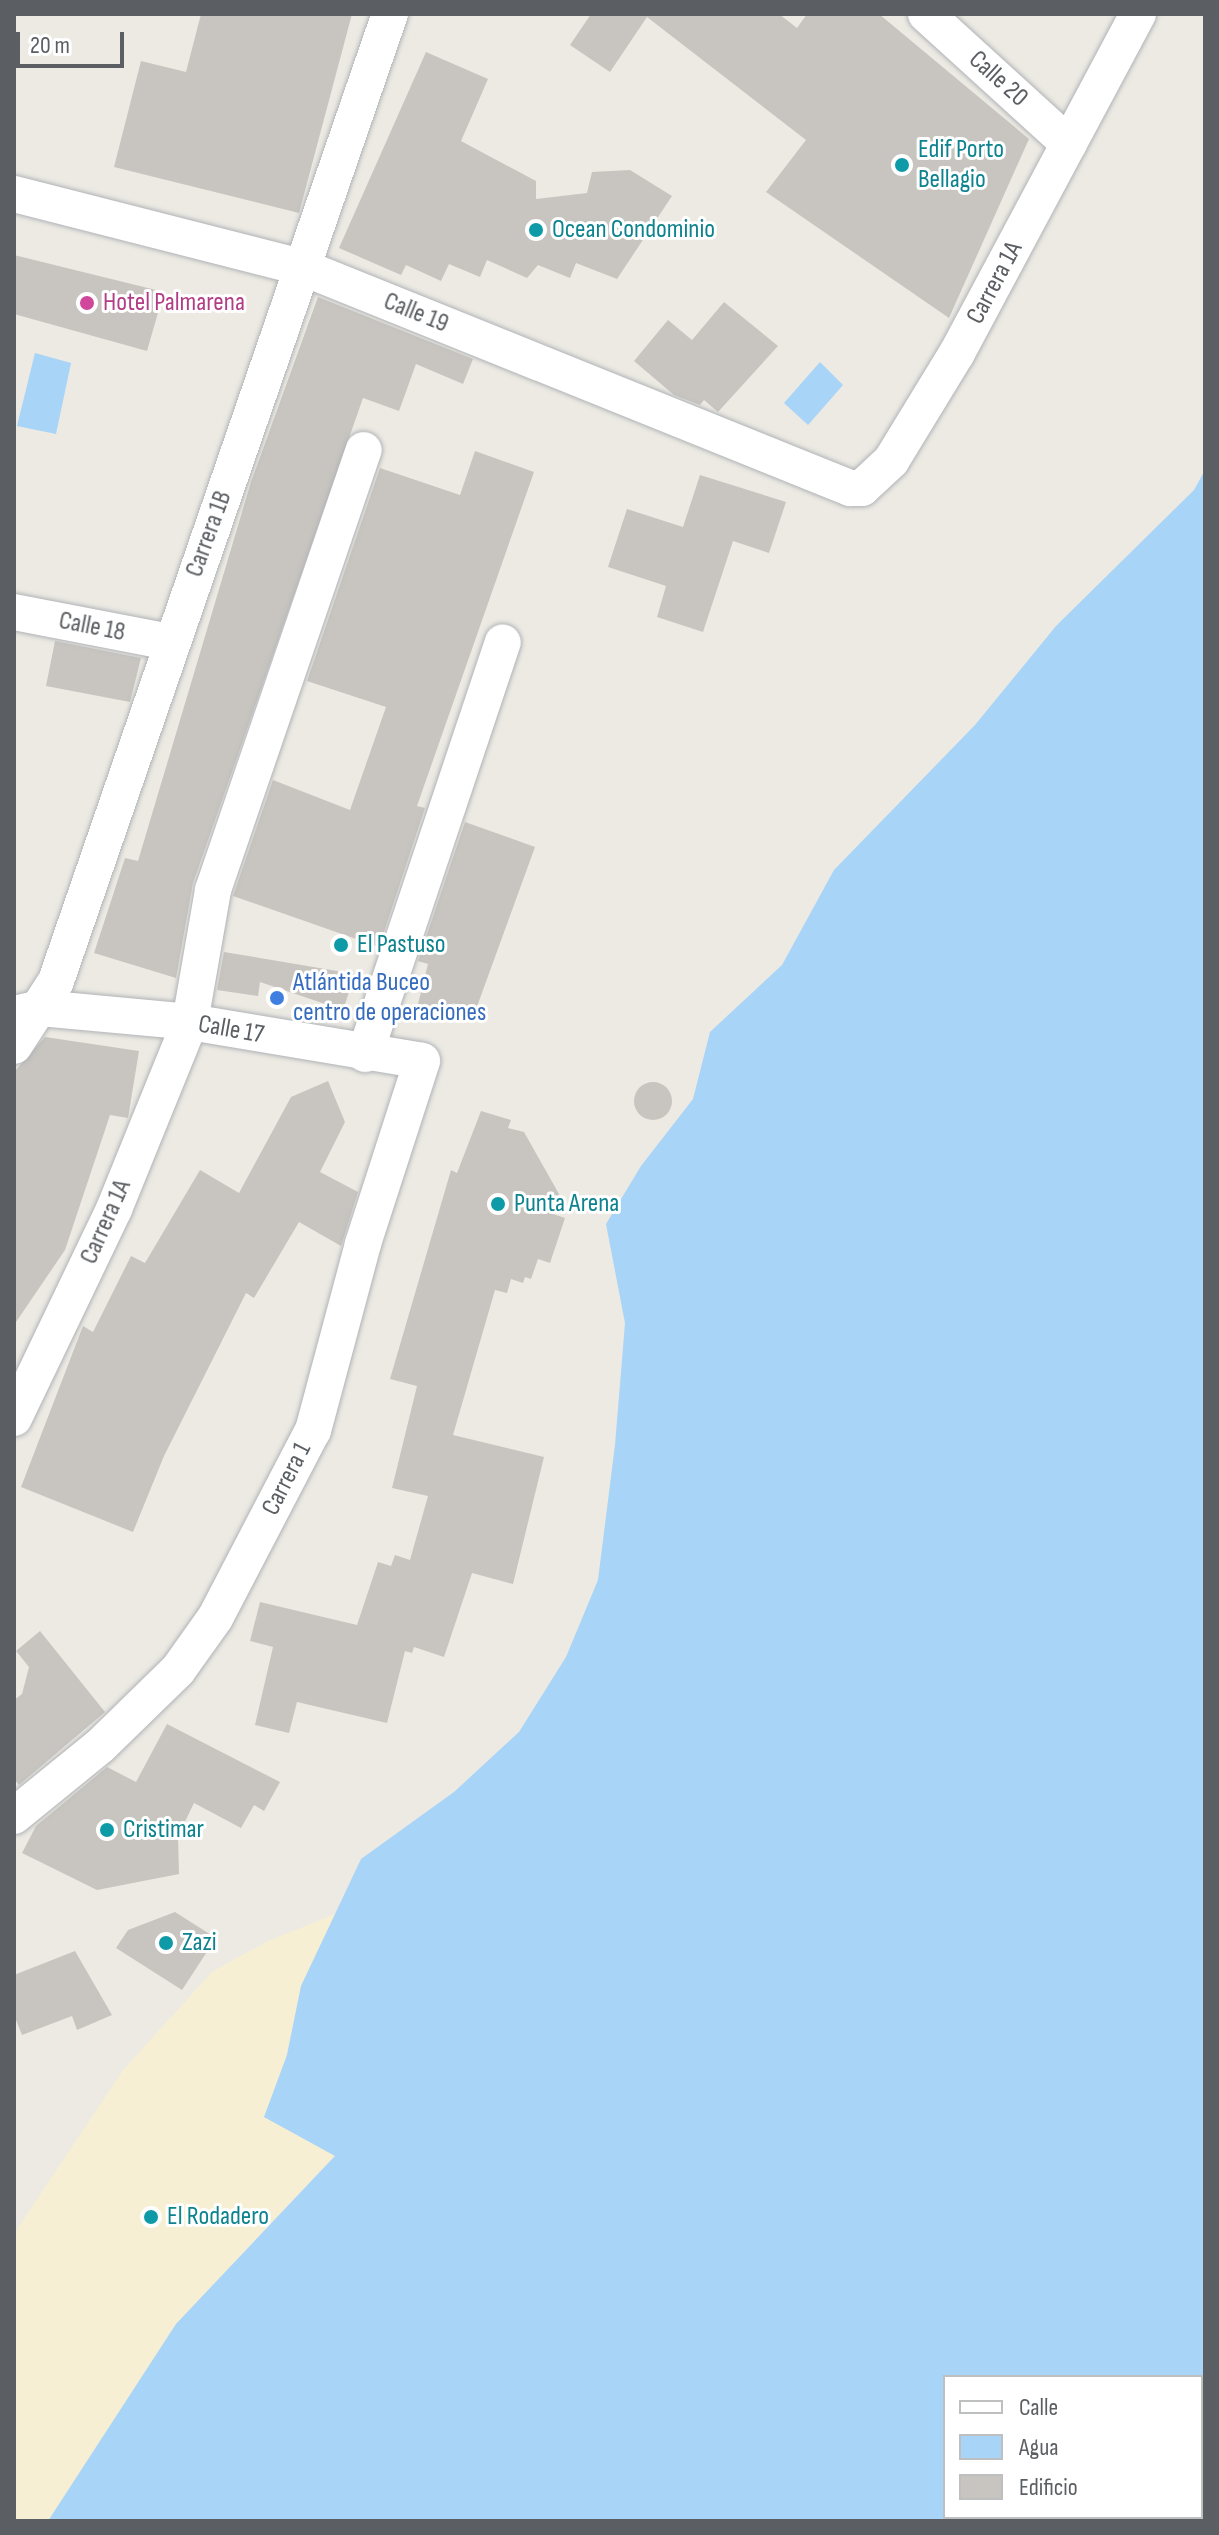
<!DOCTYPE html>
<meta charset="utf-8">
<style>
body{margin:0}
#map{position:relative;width:1219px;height:2535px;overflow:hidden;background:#eceae3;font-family:"Sofia Sans Condensed",sans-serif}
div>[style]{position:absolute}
.sand>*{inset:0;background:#f7efd3}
.water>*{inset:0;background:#a7d4f7}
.building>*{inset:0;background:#c8c5c0}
.round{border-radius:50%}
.roads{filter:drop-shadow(0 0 2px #b0b3b7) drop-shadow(0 0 2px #b0b3b7)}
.minor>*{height:36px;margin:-18px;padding:0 18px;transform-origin:18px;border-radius:18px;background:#fff}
.dots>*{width:22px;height:22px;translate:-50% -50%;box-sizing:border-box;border:4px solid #fff;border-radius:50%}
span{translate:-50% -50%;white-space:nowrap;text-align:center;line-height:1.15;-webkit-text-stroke:6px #fff;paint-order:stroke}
.street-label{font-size:26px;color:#5b5e62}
.culture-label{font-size:26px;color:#0d838f}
.left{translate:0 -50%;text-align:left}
.hotel-label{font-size:26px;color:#b23c85}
.shop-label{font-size:26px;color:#366cbe}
.frame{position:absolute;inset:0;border:16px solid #5b5e62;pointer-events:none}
.legend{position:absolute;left:943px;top:2375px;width:260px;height:144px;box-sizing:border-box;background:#fff;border:2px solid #bdbfc0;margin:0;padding:10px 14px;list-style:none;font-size:24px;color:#5b5e62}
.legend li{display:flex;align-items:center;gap:16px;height:40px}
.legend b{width:40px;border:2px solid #bdbfc0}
.scale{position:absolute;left:16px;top:32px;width:108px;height:36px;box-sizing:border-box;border:4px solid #5b5e62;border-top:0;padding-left:10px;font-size:24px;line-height:28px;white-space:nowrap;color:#5b5e62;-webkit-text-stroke:6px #fff;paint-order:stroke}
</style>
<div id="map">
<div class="sand">
<i style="clip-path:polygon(335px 1914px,301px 1986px,284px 2066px,264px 2117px,335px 2155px,176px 2324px,48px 2521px,14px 2521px,14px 2234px,124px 2069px,212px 1972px,266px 1942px)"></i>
</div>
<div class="water">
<i style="clip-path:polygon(35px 353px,71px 363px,56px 434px,17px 426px)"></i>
<i style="clip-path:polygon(820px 362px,843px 385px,808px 425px,784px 403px)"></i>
<i style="clip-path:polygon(evenodd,1205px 470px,1205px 2521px,48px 2521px,176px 2324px,335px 2156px,264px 2117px,287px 2055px,301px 1986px,361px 1859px,454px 1792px,519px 1732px,566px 1657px,598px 1580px,615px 1445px,625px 1323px,606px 1224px,641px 1166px,693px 1099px,710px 1032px,782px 965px,834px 870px,975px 725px,1056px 626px,1194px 490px,1205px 470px,945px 2377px,1201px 2377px,1201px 2517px,945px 2517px,945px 2377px)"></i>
</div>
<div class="building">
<i style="clip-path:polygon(201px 14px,352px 14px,299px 213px,114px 167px,141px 61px,186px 72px)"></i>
<i style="clip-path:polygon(591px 14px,779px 14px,797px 28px,807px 14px,879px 14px,1029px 139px,949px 318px,766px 192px,806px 140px,647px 17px,610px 72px,570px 45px)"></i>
<i style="clip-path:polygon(426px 52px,488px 79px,461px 141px,536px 181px,536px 199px,587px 193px,592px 172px,630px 170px,672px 196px,617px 279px,576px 263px,570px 278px,538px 265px,527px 278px,487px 260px,480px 277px,449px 264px,441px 281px,406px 265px,401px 275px,339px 248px)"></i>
<i style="clip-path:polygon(14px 255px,164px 292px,147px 351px,14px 314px)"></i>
<i style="clip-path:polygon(318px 297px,473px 359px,463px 384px,416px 364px,399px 411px,363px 398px,193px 883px,176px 978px,94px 953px,125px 858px,138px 861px,251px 482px)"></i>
<i style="clip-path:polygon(724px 302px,778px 346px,718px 412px,704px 400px,700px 405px,674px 395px,634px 361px,668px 320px,692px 340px)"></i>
<i style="clip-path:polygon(475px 451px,534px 472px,417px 806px,425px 808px,379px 947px,233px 896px,273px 780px,350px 810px,386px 707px,307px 681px,380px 468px,460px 495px)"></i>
<i style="clip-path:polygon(700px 475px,786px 502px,769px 553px,733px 541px,703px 632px,657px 617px,666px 586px,608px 567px,627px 509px,683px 527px)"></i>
<i style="clip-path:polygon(55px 641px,141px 658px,130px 702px,46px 686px)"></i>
<i style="clip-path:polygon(465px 822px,535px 847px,475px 1012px,453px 1003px,449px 1015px,418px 1004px,428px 964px,418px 961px)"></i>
<i style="clip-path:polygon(224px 952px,355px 974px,343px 1010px,260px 982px,258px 996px,217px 990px)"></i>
<i style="clip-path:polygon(45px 1037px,139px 1051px,128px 1118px,110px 1115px,65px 1250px,14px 1325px,14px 1072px)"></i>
<i style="clip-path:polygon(328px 1081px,345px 1122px,320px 1172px,358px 1192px,341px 1246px,299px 1222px,254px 1298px,246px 1293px,164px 1456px,133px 1532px,21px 1487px,83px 1326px,93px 1332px,131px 1256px,145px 1263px,200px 1170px,239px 1193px,291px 1097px)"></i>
<i class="round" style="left:634px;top:1082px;width:38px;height:38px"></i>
<i style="clip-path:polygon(481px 1111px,511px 1120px,508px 1128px,524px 1132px,559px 1194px,553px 1214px,565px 1218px,550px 1263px,538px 1259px,531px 1279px,525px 1277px,523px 1283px,511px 1279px,507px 1293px,495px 1290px,453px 1435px,544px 1457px,513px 1584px,472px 1573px,444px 1657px,414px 1647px,412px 1653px,405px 1651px,387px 1723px,297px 1702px,289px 1733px,255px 1725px,273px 1647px,250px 1641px,260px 1602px,357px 1625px,378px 1562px,391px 1566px,395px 1555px,410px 1560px,428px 1496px,392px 1488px,417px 1386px,390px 1379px,451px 1170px,457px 1173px)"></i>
<i style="clip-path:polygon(40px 1631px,105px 1712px,19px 1785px,14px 1779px,14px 1700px,22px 1694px,29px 1667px,16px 1651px)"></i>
<i style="clip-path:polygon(167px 1724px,280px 1782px,264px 1811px,254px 1805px,241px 1828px,194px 1803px,178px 1836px,179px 1874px,97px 1890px,22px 1853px,36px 1826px,107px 1767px,136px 1782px)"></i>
<i style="clip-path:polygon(175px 1912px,216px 1938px,182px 1990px,116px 1948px,128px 1930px)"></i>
<i style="clip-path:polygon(75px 1951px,112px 2015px,77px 2030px,72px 2016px,22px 2035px,14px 2015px,14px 1975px)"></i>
</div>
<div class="roads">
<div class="minor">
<i style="left:926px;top:14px;width:193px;rotate:42.3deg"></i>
<i style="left:14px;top:194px;width:299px;rotate:14.3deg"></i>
<i style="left:304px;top:268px;width:589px;rotate:21.95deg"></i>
<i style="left:850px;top:488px;width:12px"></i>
<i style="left:862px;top:488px;width:40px;rotate:-43deg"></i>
<i style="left:891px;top:461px;width:127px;rotate:-58.6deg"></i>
<i style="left:957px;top:353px;width:384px;rotate:-61.9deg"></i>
<i style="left:14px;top:612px;width:159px;rotate:10.9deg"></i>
<i style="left:14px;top:1014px;width:27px;rotate:-13deg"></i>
<i style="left:40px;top:1008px;width:151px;rotate:5.3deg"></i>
<i style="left:190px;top:1022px;width:235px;rotate:9.5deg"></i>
<i style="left:422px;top:1061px;width:192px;rotate:107.9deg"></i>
<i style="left:363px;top:1244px;width:193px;rotate:105deg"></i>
<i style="left:313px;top:1430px;width:212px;rotate:117.5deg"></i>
<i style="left:215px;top:1618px;width:64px;rotate:125.4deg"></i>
<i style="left:178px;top:1670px;width:109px;rotate:135.7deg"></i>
<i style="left:100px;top:1746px;width:111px;rotate:140.9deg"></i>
<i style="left:14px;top:1046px;width:77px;rotate:-57.1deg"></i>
<i style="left:56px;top:981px;width:1023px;rotate:-70.95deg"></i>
<i style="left:365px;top:1054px;width:434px;rotate:-71.5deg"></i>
<i style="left:14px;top:1418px;width:232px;rotate:-64.4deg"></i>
<i style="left:114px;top:1209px;width:202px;rotate:-67.9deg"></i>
<i style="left:190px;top:1022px;width:134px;rotate:-80.1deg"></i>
<i style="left:213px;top:890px;width:465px;rotate:-71.1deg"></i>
</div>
</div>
<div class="dots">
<i style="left:902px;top:165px;background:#0f9aa8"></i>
<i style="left:536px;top:230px;background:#0f9aa8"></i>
<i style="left:87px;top:303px;background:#d1479c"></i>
<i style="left:341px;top:945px;background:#0f9aa8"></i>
<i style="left:277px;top:998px;background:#3f7fe0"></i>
<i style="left:498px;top:1204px;background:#0f9aa8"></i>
<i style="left:107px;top:1830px;background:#0f9aa8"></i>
<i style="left:166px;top:1943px;background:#0f9aa8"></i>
<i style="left:151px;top:2217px;background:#0f9aa8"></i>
</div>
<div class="street-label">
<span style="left:998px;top:79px;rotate:42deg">Calle 20</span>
<span style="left:995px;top:283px;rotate:-62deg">Carrera 1A</span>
<span style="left:416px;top:313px;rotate:22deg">Calle 19</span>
<span style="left:209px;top:534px;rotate:-70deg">Carrera 1B</span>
<span style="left:92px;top:627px;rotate:11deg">Calle 18</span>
<span style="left:231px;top:1030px;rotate:10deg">Calle 17</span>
<span style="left:106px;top:1222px;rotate:-66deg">Carrera 1A</span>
<span style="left:287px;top:1479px;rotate:-63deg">Carrera 1</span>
</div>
<div class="culture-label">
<span class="left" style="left:918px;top:165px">Edif Porto<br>Bellagio</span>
<span class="left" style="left:552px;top:230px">Ocean Condominio</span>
<span class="left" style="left:357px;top:945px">El Pastuso</span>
<span class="left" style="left:514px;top:1204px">Punta Arena</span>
<span class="left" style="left:123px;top:1830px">Cristimar</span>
<span class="left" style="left:182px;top:1943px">Zazi</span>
<span class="left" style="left:167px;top:2217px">El Rodadero</span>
</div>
<div class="hotel-label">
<span class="left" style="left:103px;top:303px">Hotel Palmarena</span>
</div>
<div class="shop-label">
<span class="left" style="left:293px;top:998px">Atlántida Buceo<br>centro de operaciones</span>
</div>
<div class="frame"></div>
<ul class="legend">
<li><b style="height:10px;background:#fff"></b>Calle</li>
<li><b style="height:22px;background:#a7d4f7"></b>Agua</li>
<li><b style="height:22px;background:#c8c5c0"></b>Edificio</li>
</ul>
<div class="scale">20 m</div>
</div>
